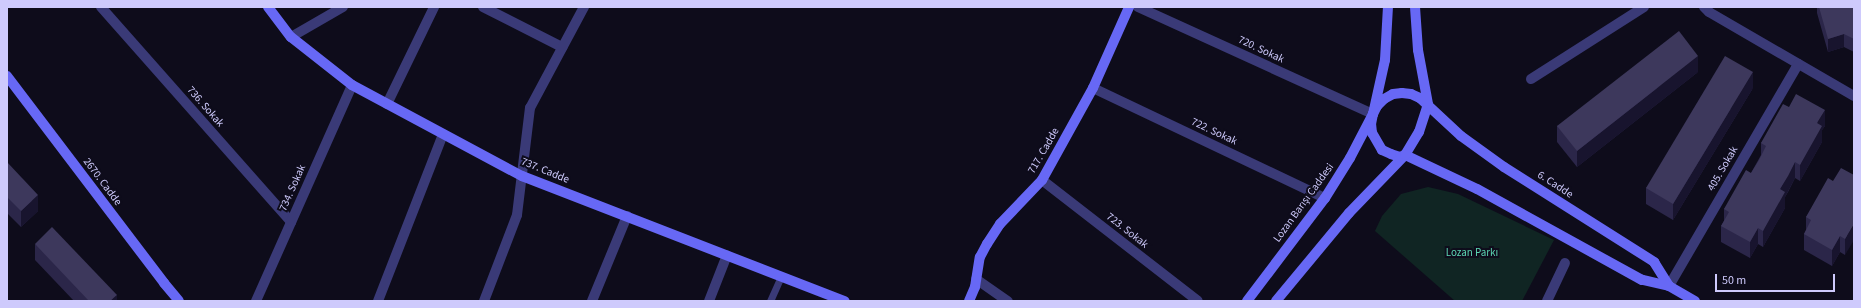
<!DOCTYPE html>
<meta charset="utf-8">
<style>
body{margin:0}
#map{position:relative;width:1861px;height:308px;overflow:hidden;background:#0e0c1b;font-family:"Source Sans 3",sans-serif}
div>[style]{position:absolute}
.green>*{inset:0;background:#102523}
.lane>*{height:7px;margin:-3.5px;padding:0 3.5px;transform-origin:3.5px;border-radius:3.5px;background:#3a3a77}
.street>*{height:10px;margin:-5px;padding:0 5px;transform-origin:5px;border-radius:5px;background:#3a3a77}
.secondary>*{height:10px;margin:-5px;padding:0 5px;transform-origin:5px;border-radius:5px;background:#6768f5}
.wall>*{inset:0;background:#2b2649}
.shaded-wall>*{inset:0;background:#18142e}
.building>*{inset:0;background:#3d385c}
span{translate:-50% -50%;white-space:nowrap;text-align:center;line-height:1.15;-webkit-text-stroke:4px #0e0c1b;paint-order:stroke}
.street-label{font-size:11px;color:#cecafc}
.park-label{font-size:11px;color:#5cd6b3}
.frame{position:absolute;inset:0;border:8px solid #cecafc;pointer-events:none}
.scale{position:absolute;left:1715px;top:274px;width:120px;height:18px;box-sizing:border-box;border:2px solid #cecafc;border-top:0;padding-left:5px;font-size:12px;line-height:14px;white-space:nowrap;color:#cecafc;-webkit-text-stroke:3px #0e0c1b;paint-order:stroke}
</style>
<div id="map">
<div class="green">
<i style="clip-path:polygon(1428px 187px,1458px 194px,1554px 240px,1522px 301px,1455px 301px,1375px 231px,1382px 216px,1401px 194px)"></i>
</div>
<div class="lane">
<i style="left:770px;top:301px;width:27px;rotate:-66deg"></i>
</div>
<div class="street">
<i style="left:101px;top:7px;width:287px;rotate:48.5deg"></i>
<i style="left:483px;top:7px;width:89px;rotate:26.9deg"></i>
<i style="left:1138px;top:7px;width:258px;rotate:24.5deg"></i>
<i style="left:1704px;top:7px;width:7px;rotate:45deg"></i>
<i style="left:1709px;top:12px;width:168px;rotate:30.1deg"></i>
<i style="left:291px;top:37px;width:60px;rotate:-30deg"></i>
<i style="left:1531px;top:79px;width:134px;rotate:-32.5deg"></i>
<i style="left:1093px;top:88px;width:257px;rotate:25.4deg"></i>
<i style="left:387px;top:104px;width:108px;rotate:-64.1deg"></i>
<i style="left:1042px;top:180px;width:197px;rotate:37.8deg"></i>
<i style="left:976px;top:279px;width:39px;rotate:35deg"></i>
<i style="left:1669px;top:286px;width:257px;rotate:-59.8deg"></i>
<i style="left:256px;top:301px;width:236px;rotate:-66deg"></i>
<i style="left:378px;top:301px;width:179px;rotate:-68.7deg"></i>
<i style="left:484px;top:301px;width:92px;rotate:-69deg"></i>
<i style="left:517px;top:215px;width:108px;rotate:-83.1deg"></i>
<i style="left:530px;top:108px;width:115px;rotate:-61.9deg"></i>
<i style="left:592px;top:301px;width:92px;rotate:-67.6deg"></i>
<i style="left:709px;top:301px;width:49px;rotate:-68.6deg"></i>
<i style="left:1547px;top:301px;width:42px;rotate:-64.7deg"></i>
</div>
<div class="secondary">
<i style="left:268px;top:7px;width:38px;rotate:53deg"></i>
<i style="left:291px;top:37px;width:78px;rotate:38.2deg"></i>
<i style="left:352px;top:85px;width:193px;rotate:28.2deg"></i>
<i style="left:522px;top:176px;width:346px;rotate:21.2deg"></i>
<i style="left:7px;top:76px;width:260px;rotate:52.8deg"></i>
<i style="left:164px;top:283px;width:23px;rotate:50deg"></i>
<i style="left:1402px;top:93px;width:9px;rotate:6deg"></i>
<i style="left:1411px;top:94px;width:10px;rotate:24deg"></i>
<i style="left:1420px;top:98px;width:56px;rotate:42.8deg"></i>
<i style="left:1461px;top:136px;width:53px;rotate:35.8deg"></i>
<i style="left:1504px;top:167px;width:178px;rotate:32.3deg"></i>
<i style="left:1654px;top:262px;width:28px;rotate:58deg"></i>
<i style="left:1669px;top:286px;width:28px;rotate:-167deg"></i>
<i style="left:1642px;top:280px;width:188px;rotate:-151.1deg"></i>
<i style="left:1477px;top:189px;width:80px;rotate:-154.7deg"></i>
<i style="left:1405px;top:155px;width:5px;rotate:158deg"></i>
<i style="left:1400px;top:157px;width:9px;rotate:-162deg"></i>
<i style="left:1391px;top:154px;width:10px;rotate:-156deg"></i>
<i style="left:1382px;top:150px;width:20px;rotate:-120deg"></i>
<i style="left:1372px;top:133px;width:9px;rotate:-96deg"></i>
<i style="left:1371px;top:124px;width:10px;rotate:-79deg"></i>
<i style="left:1373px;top:114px;width:9px;rotate:-63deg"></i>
<i style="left:1377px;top:106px;width:10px;rotate:-45deg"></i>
<i style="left:1384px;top:99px;width:10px;rotate:-29deg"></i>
<i style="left:1393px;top:94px;width:9px;rotate:-6deg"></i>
<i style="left:1669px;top:286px;width:30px;rotate:30deg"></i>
<i style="left:969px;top:301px;width:15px;rotate:-67deg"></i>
<i style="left:975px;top:287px;width:30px;rotate:-81deg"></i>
<i style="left:980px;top:257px;width:15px;rotate:-62deg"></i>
<i style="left:987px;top:244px;width:24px;rotate:-57deg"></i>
<i style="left:1000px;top:224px;width:61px;rotate:-46.3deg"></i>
<i style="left:1042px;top:180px;width:105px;rotate:-61deg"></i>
<i style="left:1093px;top:88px;width:89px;rotate:-66deg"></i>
<i style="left:1247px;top:301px;width:129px;rotate:-52.9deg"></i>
<i style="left:1325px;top:198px;width:47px;rotate:-58deg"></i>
<i style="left:1350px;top:158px;width:50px;rotate:-62.4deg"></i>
<i style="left:1373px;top:114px;width:55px;rotate:-77.5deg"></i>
<i style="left:1385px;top:60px;width:53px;rotate:-86.8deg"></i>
<i style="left:1276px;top:301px;width:114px;rotate:-50.3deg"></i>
<i style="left:1349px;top:213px;width:81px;rotate:-46deg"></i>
<i style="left:1405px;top:155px;width:27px;rotate:-59deg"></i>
<i style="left:1419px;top:132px;width:29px;rotate:-72deg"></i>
<i style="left:1428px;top:104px;width:55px;rotate:-100.5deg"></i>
<i style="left:1418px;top:50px;width:43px;rotate:-94deg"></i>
</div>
<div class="wall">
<i style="clip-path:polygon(1817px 7px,1854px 7px,1854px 52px,1844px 47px,1828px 52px,1817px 13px)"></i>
<i style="clip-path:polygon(1698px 72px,1577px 167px,1557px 142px,1557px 126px)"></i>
<i style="clip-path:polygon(1753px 88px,1673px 220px,1646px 204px,1646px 188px)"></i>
<i style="clip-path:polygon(1789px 107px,1825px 126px,1822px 130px,1822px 142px,1800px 181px,1795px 178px,1788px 192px,1785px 197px,1785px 208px,1763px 247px,1758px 244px,1750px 258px,1721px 242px,1721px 226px,1724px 221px,1724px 209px,1751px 173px,1761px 155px,1761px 143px)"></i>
<i style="clip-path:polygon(7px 162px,38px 211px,21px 227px,7px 213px)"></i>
<i style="clip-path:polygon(1854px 175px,1845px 255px,1840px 252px,1832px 266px,1804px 250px,1804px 234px,1806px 230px,1806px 217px,1833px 181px)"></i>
<i style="clip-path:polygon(35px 244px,117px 301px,74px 301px,35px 260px)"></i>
</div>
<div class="shaded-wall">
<i style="clip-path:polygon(1844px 34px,1844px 47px,1828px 52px,1828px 39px)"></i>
<i style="clip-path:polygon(1698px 56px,1698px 72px,1577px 167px,1577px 151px)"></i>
<i style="clip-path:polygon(1753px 72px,1753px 88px,1673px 220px,1673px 204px)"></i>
<i style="clip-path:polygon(1825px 110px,1825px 126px,1822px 130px,1822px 142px,1800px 181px,1800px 165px,1817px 123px)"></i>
<i style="clip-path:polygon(1795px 162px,1795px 178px,1785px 197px,1785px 208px,1763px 247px,1763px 231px,1780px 189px)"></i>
<i style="clip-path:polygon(38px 195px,38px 211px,21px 227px,21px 211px)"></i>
<i style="clip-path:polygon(1854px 224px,1854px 240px,1845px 255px,1845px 239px)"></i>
<i style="clip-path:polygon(1758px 228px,1758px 244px,1750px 258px,1750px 242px)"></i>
<i style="clip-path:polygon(1840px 236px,1840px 252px,1832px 266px,1832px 250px)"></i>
<i style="clip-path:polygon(117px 295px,117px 301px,110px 301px)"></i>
</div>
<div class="building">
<i style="clip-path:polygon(1819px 7px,1854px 7px,1854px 39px,1844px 34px,1828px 39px)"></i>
<i style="clip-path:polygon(1679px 31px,1698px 56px,1577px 151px,1557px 126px)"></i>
<i style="clip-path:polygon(1725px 56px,1753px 72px,1673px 204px,1646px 188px)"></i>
<i style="clip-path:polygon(1796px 94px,1825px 110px,1817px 123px,1822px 126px,1800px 165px,1795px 162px,1788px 176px,1780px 189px,1785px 192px,1763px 231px,1758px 228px,1750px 242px,1721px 226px,1729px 212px,1724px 209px,1746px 170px,1751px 173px,1759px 160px,1766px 146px,1761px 143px,1783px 104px,1789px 107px)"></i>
<i style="clip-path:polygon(7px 162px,38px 195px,21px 211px,7px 197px)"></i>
<i style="clip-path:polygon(1841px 168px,1854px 175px,1854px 224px,1845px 239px,1840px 236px,1832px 250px,1804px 234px,1811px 220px,1806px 217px,1828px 178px,1833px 181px)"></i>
<i style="clip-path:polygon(52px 227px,117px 295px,110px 301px,89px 301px,35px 244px)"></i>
</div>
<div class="street-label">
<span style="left:1261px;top:50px;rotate:25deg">720. Sokak</span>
<span style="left:205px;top:107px;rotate:49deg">736. Sokak</span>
<span style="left:1214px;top:132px;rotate:25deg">722. Sokak</span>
<span style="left:1044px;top:151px;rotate:-60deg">717. Cadde</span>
<span style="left:1723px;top:169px;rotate:-60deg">405. Sokak</span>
<span style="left:545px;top:171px;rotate:22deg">737. Cadde</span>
<span style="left:102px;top:182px;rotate:53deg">2670. Cadde</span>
<span style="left:1555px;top:185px;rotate:33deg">6. Cadde</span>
<span style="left:293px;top:188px;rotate:-66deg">734. Sokak</span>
<span style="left:1304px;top:203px;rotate:-54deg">Lozan Barışı Caddesi</span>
<span style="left:1127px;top:231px;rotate:38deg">723. Sokak</span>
</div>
<div class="park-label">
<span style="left:1472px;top:253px">Lozan Parkı</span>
</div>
<div class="frame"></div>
<div class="scale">50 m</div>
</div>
